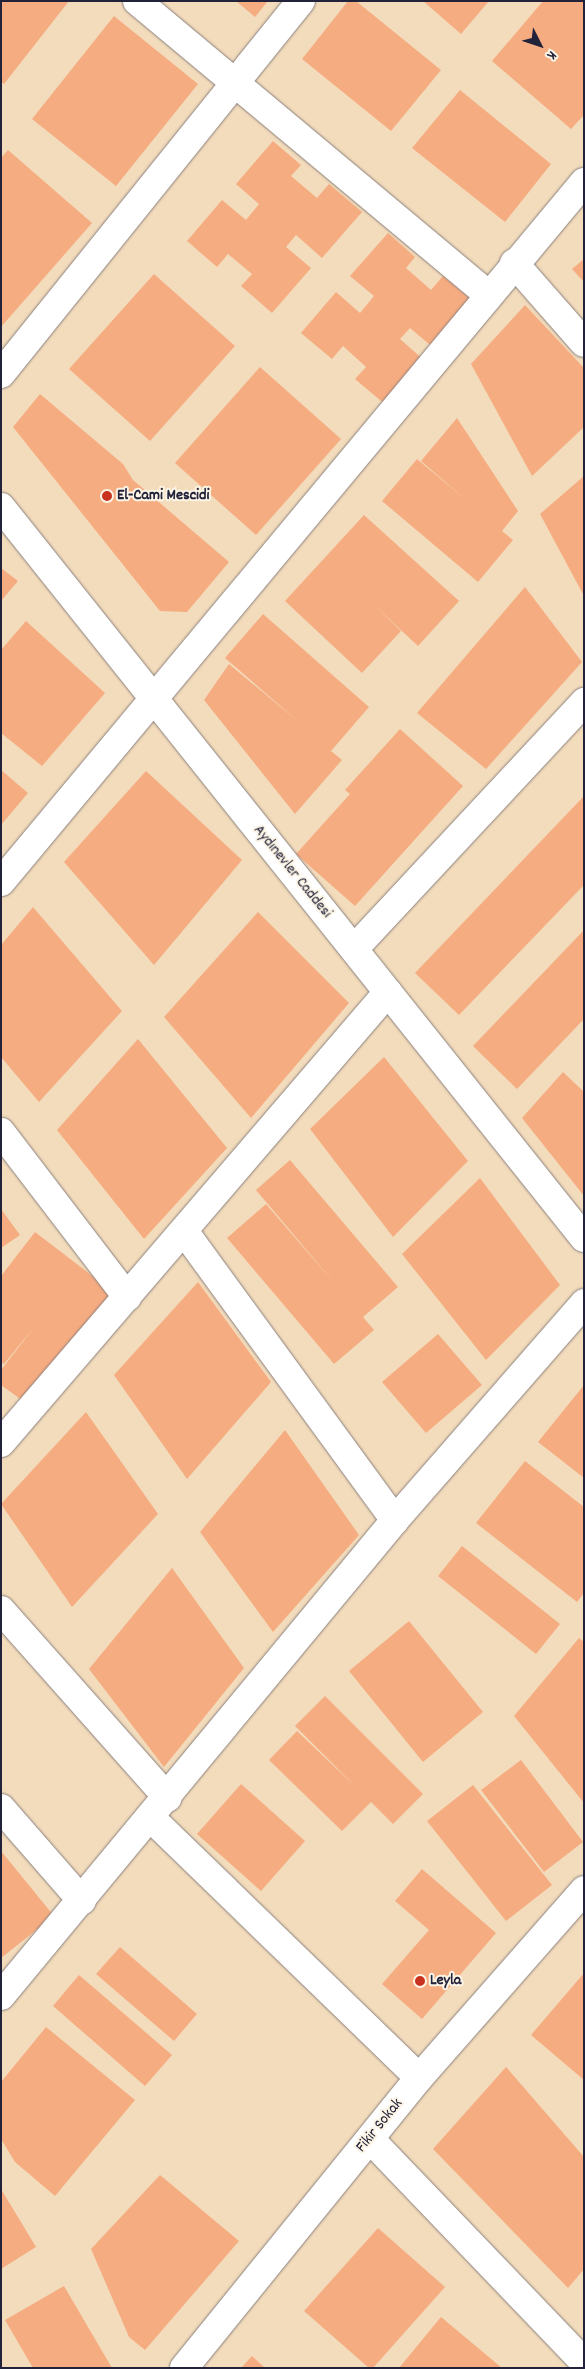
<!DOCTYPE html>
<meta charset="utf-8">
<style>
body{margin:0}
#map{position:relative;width:585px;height:2369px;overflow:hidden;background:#f2dcbc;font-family:Dekko,sans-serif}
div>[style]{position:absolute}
.building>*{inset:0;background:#f6ac81}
.roads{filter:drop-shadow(0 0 1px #8a7f7c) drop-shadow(0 0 1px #8a7f7c)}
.minor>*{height:28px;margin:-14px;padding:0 14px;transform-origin:14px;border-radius:14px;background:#fff}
.dots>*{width:14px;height:14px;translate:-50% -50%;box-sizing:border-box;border:2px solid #fcf5e5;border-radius:50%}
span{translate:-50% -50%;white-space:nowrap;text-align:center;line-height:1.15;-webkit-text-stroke:4px #fcf5e5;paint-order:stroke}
.poi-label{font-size:16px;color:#22223b;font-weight:700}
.left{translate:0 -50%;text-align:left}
.street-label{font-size:16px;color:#22223b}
.frame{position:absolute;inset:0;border:2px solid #22223b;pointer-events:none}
.north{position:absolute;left:515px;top:20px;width:50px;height:50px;-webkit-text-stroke:4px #fcf5e5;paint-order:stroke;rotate:131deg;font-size:14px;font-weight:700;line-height:20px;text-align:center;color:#22223b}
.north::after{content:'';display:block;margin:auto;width:18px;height:22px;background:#22223b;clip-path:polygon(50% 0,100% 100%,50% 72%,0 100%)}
</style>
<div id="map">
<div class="building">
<i style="clip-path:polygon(1px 1px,69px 1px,4px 84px,1px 82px)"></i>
<i style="clip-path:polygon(236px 1px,268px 1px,255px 17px)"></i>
<i style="clip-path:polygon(348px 1px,356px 1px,441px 70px,391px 131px,302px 59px)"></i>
<i style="clip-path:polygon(423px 1px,489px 1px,461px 34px)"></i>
<i style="clip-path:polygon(543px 1px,584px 1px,584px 115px,571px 129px,492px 61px)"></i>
<i style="clip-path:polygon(114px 16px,198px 84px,116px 186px,32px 119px)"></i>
<i style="clip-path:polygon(460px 90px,551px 164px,505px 222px,412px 148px)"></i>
<i style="clip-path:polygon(273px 141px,301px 165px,291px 176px,317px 198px,329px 184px,362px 212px,322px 258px,296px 235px,286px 247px,311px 268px,272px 313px,241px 286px,252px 274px,228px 254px,217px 267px,187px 241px,222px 200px,246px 220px,259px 204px,236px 184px)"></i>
<i style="clip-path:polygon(8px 150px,92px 223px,1px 327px,1px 158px)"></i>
<i style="clip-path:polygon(388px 233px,415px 257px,406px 268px,431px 290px,443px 276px,476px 304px,436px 350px,410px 328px,400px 339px,425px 361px,387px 406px,355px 379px,366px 367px,343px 346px,332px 359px,301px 333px,336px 292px,360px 313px,374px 296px,350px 276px)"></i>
<i style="clip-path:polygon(584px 259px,584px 282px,572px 269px)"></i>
<i style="clip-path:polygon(154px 274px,235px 346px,150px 441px,69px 369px)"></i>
<i style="clip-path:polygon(525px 305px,584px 368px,584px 427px,532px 476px,471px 364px)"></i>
<i style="clip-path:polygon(260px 367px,341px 439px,256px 535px,175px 463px)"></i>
<i style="clip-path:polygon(40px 394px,123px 464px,133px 480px,229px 562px,187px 612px,160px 611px,13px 427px)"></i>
<i style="clip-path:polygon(457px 418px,518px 511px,502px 531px,513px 540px,478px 582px,382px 501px,417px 459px,466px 500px,421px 461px)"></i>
<i style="clip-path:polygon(584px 476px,584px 596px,540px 514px)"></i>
<i style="clip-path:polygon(364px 515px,459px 601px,418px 646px,373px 604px,401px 631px,362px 673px,285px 601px)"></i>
<i style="clip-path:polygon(1px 568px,18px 581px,1px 601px)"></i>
<i style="clip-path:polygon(525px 587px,582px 662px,486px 769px,417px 713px)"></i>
<i style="clip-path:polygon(263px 614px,369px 707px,331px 751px,342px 760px,295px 814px,204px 700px,229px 664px,300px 723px,225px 658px)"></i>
<i style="clip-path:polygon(26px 621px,105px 693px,42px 766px,1px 733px,1px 650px)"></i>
<i style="clip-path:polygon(400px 729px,463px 786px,355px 906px,296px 854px,350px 794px,345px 790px)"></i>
<i style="clip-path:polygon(1px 770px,28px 793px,1px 825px)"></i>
<i style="clip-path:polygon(146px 771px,242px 860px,154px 965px,64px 862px)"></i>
<i style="clip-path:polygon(584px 796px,584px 885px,459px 1015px,415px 973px)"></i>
<i style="clip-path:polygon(33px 907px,122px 1011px,39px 1102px,1px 1057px,1px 945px)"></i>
<i style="clip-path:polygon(258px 912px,349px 1003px,251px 1118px,164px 1017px)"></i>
<i style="clip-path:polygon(584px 930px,584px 1019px,517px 1089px,473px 1046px)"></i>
<i style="clip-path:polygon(138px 1039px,227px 1148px,144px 1239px,57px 1130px)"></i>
<i style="clip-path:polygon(384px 1057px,468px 1161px,393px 1237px,310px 1129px)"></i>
<i style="clip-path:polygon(563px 1072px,584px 1092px,584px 1196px,522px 1118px)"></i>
<i style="clip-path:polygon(290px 1160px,398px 1287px,363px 1317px,374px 1330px,334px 1364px,227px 1238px,266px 1204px,336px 1285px,256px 1190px)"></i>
<i style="clip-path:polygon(480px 1178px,560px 1285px,486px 1360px,402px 1254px)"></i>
<i style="clip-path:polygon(1px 1209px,20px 1235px,1px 1248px)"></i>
<i style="clip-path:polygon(35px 1232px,116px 1294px,30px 1406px,1px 1385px,1px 1370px,35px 1326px,4px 1364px,1px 1362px,1px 1276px)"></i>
<i style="clip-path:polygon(198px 1282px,271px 1382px,187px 1479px,114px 1375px)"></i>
<i style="clip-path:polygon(438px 1334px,482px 1385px,426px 1433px,382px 1382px)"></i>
<i style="clip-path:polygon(584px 1385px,584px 1478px,538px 1442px)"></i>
<i style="clip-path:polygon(86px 1412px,158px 1514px,72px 1607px,1px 1504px)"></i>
<i style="clip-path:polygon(285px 1430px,359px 1535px,273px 1632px,200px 1532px)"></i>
<i style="clip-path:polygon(525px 1461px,584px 1507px,584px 1593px,577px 1602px,476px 1523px)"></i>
<i style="clip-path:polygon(462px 1546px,560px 1624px,536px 1654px,438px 1576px)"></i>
<i style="clip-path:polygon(172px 1568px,244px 1668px,164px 1767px,89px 1669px)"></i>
<i style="clip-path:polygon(409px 1621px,483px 1712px,423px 1762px,349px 1671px)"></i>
<i style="clip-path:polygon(579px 1638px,584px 1642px,584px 1803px,514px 1716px)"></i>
<i style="clip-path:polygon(325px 1696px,423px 1794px,393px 1824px,371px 1802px,342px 1831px,269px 1760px,297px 1731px,357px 1788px,295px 1726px)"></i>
<i style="clip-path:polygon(521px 1760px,583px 1842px,544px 1872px,481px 1790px)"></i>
<i style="clip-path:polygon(241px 1784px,305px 1841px,261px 1891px,197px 1834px)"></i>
<i style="clip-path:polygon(473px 1785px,552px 1885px,506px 1921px,427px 1821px)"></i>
<i style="clip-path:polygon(1px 1851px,54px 1916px,1px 1958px)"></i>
<i style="clip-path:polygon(422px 1869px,496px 1933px,422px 2019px,382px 1984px,429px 1930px,395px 1901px)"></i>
<i style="clip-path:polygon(120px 1947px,197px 2014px,174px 2041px,96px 1974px)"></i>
<i style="clip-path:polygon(584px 1973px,584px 2080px,531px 2035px)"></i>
<i style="clip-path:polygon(79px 1975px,172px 2055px,145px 2086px,53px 2006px)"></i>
<i style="clip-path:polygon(46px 2027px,135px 2100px,55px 2196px,15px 2162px,1px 2139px,1px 2082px)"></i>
<i style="clip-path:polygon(506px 2067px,584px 2157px,584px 2269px,568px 2288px,433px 2149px)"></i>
<i style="clip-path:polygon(160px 2175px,239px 2241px,145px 2350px,129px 2337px,91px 2249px)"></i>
<i style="clip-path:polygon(1px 2189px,36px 2247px,1px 2269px)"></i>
<i style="clip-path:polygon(378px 2228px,445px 2287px,373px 2368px,369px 2368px,304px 2311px)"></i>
<i style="clip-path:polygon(64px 2286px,112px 2368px,33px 2368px,5px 2320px)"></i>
<i style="clip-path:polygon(441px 2317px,502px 2368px,399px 2368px)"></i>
<i style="clip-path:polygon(252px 2356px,265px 2368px,241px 2368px)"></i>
</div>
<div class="roads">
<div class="minor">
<i style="left:137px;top:1px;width:458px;rotate:39.9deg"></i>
<i style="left:514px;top:263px;width:106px;rotate:48.8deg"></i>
<i style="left:1px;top:374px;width:479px;rotate:-51.2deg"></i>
<i style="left:1px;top:507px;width:935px;rotate:51.43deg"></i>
<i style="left:1px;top:882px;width:911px;rotate:-50.21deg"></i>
<i style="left:354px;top:949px;width:338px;rotate:-47deg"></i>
<i style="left:1px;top:1132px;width:208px;rotate:52.6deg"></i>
<i style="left:184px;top:1231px;width:358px;rotate:53.9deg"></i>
<i style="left:1px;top:1443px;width:594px;rotate:-49.37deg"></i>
<i style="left:1px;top:1610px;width:251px;rotate:48.4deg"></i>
<i style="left:1px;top:1808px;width:123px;rotate:48.9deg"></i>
<i style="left:151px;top:1818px;width:373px;rotate:44.1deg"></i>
<i style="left:1px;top:1996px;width:618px;rotate:-50.38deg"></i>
<i style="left:395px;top:1520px;width:288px;rotate:-48.9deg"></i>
<i style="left:370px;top:2139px;width:309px;rotate:46.2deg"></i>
<i style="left:184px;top:2368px;width:373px;rotate:-51deg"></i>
<i style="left:419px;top:2078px;width:250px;rotate:-48.7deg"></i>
</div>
</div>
<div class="dots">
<i style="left:107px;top:496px;background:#c8321e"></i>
<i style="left:420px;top:1981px;background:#c8321e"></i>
</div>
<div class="poi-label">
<span class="left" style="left:117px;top:496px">El-Cami Mescidi</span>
<span class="left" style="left:430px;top:1981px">Leyla</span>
</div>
<div class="street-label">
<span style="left:292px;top:872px;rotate:51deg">Aydınevler Caddesi</span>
<span style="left:380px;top:2126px;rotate:-51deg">Fikir Sokak</span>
</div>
<div class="frame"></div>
<div class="north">K</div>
</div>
